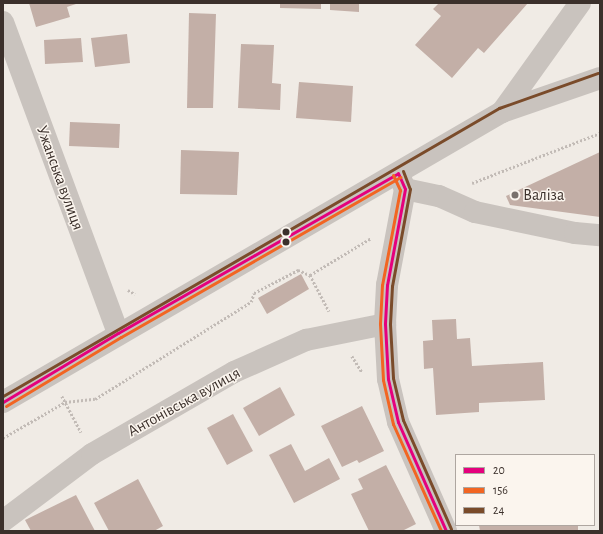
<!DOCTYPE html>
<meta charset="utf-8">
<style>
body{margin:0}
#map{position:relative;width:603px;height:534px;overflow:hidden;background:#f0ebe5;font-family:"Alegreya Sans",sans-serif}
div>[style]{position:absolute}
.building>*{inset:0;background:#c3afa7}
.path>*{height:2.5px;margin-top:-1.25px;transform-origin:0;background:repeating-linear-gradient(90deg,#c2bbb6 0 2px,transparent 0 4px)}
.minor>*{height:22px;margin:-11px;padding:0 11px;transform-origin:11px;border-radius:11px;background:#c9c3be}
.bus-1>*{height:3px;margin:-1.5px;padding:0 1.5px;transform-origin:1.5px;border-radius:1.5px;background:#e5007d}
.bus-2>*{height:3px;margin:-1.5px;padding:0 1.5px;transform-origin:1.5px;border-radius:1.5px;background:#f26522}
.bus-3>*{height:3px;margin:-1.5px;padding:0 1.5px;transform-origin:1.5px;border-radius:1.5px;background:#7a4b2a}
.dots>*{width:11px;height:11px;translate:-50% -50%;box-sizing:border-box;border:2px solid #fbf5ee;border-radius:50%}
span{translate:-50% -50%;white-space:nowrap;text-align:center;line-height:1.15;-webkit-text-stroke:3px #fbf5ee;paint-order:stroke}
.street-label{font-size:16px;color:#3b302b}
.poi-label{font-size:16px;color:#3b302b}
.left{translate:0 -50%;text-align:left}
.frame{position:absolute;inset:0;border:4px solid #3b302b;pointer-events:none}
.legend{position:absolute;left:455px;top:454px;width:140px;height:72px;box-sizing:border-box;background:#fbf5ee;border:1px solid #aea6a0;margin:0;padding:5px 7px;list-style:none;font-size:12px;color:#3b302b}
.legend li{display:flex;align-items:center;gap:8px;height:20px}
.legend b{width:20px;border:1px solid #aea6a0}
</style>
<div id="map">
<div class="building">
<i style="clip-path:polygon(29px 3px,79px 3px,67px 7px,70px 17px,36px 27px)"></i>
<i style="clip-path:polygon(280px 3px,321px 3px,321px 9px,280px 8px)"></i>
<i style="clip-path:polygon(330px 3px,359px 3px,359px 12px,330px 10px)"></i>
<i style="clip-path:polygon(439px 3px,528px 3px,484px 53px,478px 48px,452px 78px,415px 45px,441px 16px,433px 9px)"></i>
<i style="clip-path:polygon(189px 13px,216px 14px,213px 108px,187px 108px)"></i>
<i style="clip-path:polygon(127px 34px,130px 63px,95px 67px,91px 38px)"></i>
<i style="clip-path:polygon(81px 38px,83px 62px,45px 64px,44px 40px)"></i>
<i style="clip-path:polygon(241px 44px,274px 45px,272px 83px,281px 84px,280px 110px,238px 108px)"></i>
<i style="clip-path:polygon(299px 82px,353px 86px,351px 122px,296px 118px)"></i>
<i style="clip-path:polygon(70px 122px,120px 124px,119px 148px,69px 146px)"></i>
<i style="clip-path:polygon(181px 150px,239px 152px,237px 195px,180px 194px)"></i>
<i style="clip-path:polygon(600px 152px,600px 217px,510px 205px,506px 196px)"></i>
<i style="clip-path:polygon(301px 274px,309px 289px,267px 314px,258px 298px)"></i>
<i style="clip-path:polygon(456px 319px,457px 339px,470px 338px,472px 366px,543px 362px,545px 400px,479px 403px,479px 412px,436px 415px,433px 368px,424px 369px,423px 341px,433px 340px,432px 320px)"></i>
<i style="clip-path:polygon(280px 387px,295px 415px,259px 436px,243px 408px)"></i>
<i style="clip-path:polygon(362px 406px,384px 451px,359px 463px,357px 460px,342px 467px,321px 426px)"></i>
<i style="clip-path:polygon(233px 414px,253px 451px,227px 465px,207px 428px)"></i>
<i style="clip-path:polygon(291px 444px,305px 471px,329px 458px,340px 479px,294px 503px,269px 455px)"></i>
<i style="clip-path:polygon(386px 465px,416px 524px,402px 531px,369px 531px,351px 494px,363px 489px,358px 479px)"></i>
<i style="clip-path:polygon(138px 479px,163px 526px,154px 531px,109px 531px,94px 503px)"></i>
<i style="clip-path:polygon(76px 495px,95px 531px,31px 531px,25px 520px)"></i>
<i style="clip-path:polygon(479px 525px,578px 525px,578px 531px,480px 531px)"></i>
</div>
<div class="path">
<i style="left:472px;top:183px;width:137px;rotate:-21.3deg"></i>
<i style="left:310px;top:275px;width:71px;rotate:-31.2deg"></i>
<i style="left:128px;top:290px;width:8px;rotate:30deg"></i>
<i style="left:352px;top:356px;width:19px;rotate:58deg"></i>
<i style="left:62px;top:396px;width:41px;rotate:62.2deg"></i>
<i style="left:3px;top:438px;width:72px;rotate:-30.1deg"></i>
<i style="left:65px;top:402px;width:30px;rotate:-6deg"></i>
<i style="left:95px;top:399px;width:184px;rotate:-31.9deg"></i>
<i style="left:251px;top:302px;width:9px;rotate:-72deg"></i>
<i style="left:254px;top:293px;width:50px;rotate:-27.6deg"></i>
<i style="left:298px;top:270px;width:13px;rotate:23deg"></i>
<i style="left:310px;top:275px;width:41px;rotate:62.2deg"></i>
</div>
<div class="minor">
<i style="left:3px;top:22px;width:332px;rotate:69.7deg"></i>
<i style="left:502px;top:112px;width:104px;rotate:-19.1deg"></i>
<i style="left:398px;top:173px;width:17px;rotate:66deg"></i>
<i style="left:405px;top:189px;width:98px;rotate:100.6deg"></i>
<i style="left:387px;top:285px;width:39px;rotate:93deg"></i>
<i style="left:385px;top:324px;width:55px;rotate:86.9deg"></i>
<i style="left:388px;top:379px;width:44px;rotate:76.9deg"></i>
<i style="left:398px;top:422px;width:119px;rotate:66.2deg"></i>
<i style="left:405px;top:189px;width:35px;rotate:12deg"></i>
<i style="left:439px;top:196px;width:39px;rotate:24deg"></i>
<i style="left:475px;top:212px;width:102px;rotate:11.9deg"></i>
<i style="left:575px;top:233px;width:25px;rotate:5deg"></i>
<i style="left:3px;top:402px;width:577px;rotate:-30.16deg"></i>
<i style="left:502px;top:112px;width:134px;rotate:-54.4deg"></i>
<i style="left:3px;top:521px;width:111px;rotate:-37deg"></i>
<i style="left:92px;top:454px;width:164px;rotate:-30deg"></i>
<i style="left:234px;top:372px;width:79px;rotate:-24deg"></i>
<i style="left:306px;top:340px;width:81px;rotate:-11.4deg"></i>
</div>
<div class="bus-1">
<i style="left:398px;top:173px;width:17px;rotate:66deg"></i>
<i style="left:405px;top:189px;width:98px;rotate:100.6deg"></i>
<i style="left:387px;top:285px;width:39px;rotate:93deg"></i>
<i style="left:385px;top:324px;width:55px;rotate:86.9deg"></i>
<i style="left:388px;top:379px;width:44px;rotate:76.9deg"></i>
<i style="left:398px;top:422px;width:119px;rotate:66.2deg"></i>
<i style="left:3px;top:402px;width:134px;rotate:-31deg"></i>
<i style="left:118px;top:333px;width:322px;rotate:-29.7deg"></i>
</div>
<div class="bus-2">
<i style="left:393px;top:175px;width:17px;rotate:65deg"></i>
<i style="left:400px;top:190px;width:97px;rotate:100.7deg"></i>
<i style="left:382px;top:285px;width:39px;rotate:93deg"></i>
<i style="left:380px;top:324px;width:56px;rotate:86.9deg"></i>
<i style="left:383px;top:380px;width:45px;rotate:77.2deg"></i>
<i style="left:393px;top:424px;width:117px;rotate:65.8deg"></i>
<i style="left:6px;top:406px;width:134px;rotate:-31deg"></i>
<i style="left:121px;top:337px;width:322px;rotate:-29.8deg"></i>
</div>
<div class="bus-3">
<i style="left:403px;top:171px;width:19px;rotate:69deg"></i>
<i style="left:410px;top:189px;width:99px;rotate:100.5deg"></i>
<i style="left:392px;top:286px;width:38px;rotate:93deg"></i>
<i style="left:390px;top:324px;width:54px;rotate:86.8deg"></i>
<i style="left:393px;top:378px;width:43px;rotate:76.6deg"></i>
<i style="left:403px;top:420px;width:119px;rotate:66.2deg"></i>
<i style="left:3px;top:396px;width:574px;rotate:-30.14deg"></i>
<i style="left:499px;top:108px;width:105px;rotate:-19.5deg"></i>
</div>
<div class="dots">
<i style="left:515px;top:195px;background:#7a716c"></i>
<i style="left:286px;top:232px;background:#3b302b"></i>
<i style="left:286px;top:242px;background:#3b302b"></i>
</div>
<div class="street-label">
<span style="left:60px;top:178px;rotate:70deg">Ужанська вулиця</span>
<span style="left:184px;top:402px;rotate:-29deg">Антонівська вулиця</span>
</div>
<div class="poi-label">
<span class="left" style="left:523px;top:195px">Валіза</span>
</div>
<div class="frame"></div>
<ul class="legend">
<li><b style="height:5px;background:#e5007d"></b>20</li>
<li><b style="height:5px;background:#f26522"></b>156</li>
<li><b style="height:5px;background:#7a4b2a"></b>24</li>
</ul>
</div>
